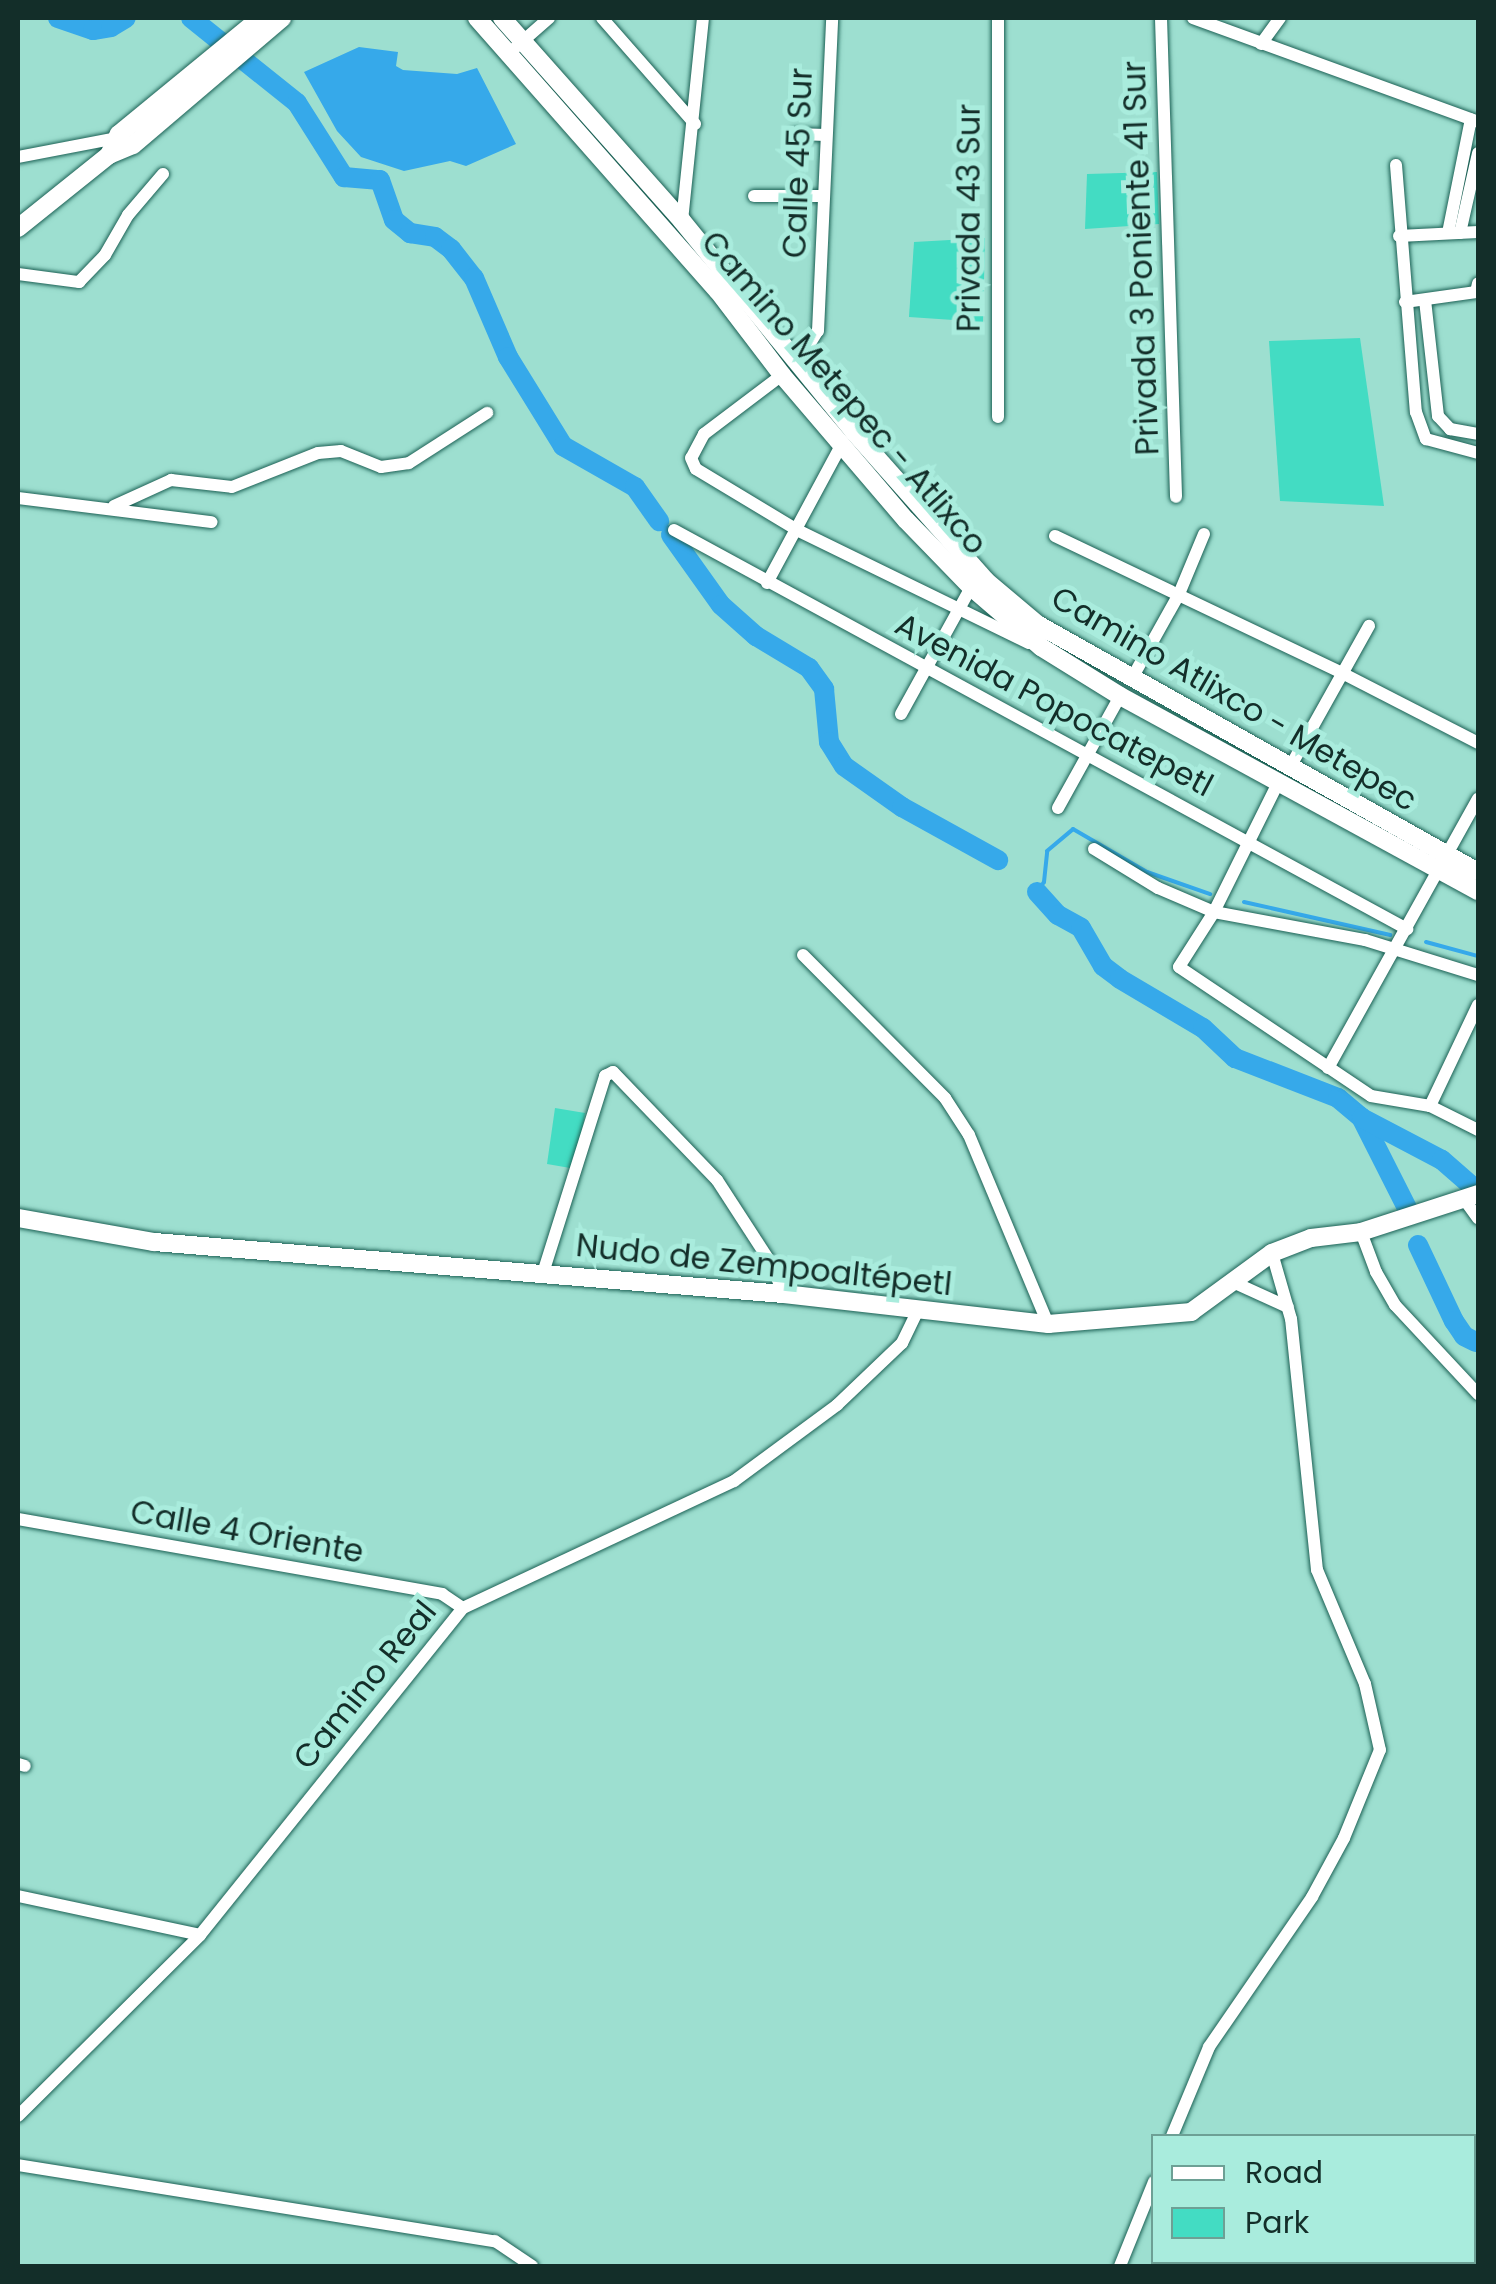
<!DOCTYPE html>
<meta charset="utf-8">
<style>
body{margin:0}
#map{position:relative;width:1496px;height:2284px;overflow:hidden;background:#9ddfd0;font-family:Poppins,sans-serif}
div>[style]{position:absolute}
.green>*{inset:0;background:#43dcc3}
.water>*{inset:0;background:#36a9ea}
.stream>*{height:4px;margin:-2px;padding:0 2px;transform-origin:2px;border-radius:2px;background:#36a9ea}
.river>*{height:20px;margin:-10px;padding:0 10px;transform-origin:10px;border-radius:10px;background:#36a9ea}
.roads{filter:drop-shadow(0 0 2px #1c6155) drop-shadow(0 0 2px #1c6155)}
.street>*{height:12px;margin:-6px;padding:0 6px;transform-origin:6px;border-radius:6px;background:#fff}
.secondary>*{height:18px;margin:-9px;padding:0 9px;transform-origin:9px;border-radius:9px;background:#fff}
span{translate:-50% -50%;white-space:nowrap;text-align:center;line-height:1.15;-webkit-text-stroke:10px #a9ecdd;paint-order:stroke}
.street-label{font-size:32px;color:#132e29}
.frame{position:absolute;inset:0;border:20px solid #132e29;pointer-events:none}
.legend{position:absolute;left:1151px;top:2134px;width:325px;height:130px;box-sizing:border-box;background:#a9ecdd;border:2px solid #6da095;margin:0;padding:12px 18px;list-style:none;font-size:30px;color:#132e29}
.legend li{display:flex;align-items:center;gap:20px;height:50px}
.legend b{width:50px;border:2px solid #6da095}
</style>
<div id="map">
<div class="green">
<i style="clip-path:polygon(1157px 172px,1159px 224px,1085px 229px,1087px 174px)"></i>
<i style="clip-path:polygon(985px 238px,983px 322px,909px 317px,914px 242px)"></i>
<i style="clip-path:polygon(1360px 338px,1384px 506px,1280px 501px,1269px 341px)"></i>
<i style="clip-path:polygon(555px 1108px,585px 1113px,576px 1169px,547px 1164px)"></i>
</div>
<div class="water">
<i style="clip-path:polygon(359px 47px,398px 52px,396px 66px,403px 70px,457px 74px,477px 68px,516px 144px,466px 166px,450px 161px,404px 171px,361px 157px,337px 131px,304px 72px)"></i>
</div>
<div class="stream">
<i style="left:1037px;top:892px;width:12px;rotate:-55deg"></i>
<i style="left:1044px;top:882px;width:31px;rotate:-84deg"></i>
<i style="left:1047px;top:851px;width:34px;rotate:-40deg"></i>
<i style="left:1073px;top:829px;width:86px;rotate:30.2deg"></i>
<i style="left:1147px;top:872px;width:67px;rotate:19.2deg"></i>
<i style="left:1244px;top:902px;width:150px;rotate:12.7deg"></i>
<i style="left:1426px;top:942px;width:54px;rotate:15.1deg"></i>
</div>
<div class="river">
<i style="left:58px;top:18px;width:37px;rotate:19deg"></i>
<i style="left:93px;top:30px;width:18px;rotate:-9deg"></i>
<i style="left:111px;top:27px;width:17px;rotate:-31deg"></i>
<i style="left:191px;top:18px;width:136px;rotate:38.7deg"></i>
<i style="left:297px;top:103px;width:88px;rotate:57.6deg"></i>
<i style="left:344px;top:177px;width:36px;rotate:5deg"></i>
<i style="left:380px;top:180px;width:42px;rotate:70.7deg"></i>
<i style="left:394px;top:220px;width:21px;rotate:39deg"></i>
<i style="left:410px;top:233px;width:25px;rotate:9deg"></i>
<i style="left:435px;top:237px;width:20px;rotate:37deg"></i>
<i style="left:451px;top:249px;width:37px;rotate:52deg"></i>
<i style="left:474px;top:278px;width:86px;rotate:66.7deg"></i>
<i style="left:508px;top:357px;width:105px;rotate:58.3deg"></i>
<i style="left:563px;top:446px;width:83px;rotate:29.7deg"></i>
<i style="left:635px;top:487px;width:42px;rotate:54.8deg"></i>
<i style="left:671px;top:535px;width:86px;rotate:54.5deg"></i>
<i style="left:721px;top:605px;width:47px;rotate:41.5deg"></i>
<i style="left:756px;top:636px;width:62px;rotate:31.1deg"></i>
<i style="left:809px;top:668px;width:26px;rotate:54deg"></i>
<i style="left:824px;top:689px;width:53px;rotate:84.6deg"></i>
<i style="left:829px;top:742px;width:28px;rotate:58deg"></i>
<i style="left:844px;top:766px;width:71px;rotate:35.3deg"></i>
<i style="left:902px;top:807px;width:110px;rotate:28.9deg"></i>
<i style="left:1037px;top:892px;width:31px;rotate:48deg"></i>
<i style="left:1058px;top:915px;width:26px;rotate:29deg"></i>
<i style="left:1081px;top:928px;width:44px;rotate:59.9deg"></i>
<i style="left:1103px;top:966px;width:21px;rotate:37deg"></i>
<i style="left:1120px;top:979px;width:96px;rotate:30.6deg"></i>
<i style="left:1203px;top:1028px;width:44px;rotate:43.2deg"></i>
<i style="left:1235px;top:1058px;width:110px;rotate:21.2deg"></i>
<i style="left:1338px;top:1098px;width:30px;rotate:40deg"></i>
<i style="left:1361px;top:1117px;width:104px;rotate:63.2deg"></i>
<i style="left:1362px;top:1118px;width:90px;rotate:27.7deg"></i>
<i style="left:1442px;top:1160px;width:43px;rotate:41.2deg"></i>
<i style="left:1418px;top:1245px;width:84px;rotate:64.7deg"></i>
<i style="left:1454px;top:1321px;width:18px;rotate:56deg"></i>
<i style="left:1464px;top:1336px;width:13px;rotate:27deg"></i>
</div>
<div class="roads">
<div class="street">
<i style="left:602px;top:18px;width:141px;rotate:48.7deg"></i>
<i style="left:998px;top:18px;width:399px;rotate:90deg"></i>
<i style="left:1161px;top:18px;width:479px;rotate:88.2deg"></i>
<i style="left:1193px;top:18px;width:303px;rotate:20deg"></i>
<i style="left:1261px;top:44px;width:32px;rotate:-54deg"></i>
<i style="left:516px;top:47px;width:44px;rotate:-41.3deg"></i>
<i style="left:795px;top:134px;width:31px;rotate:2deg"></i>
<i style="left:18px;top:157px;width:106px;rotate:-10.9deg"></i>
<i style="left:1396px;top:165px;width:248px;rotate:85.4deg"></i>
<i style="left:1416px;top:412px;width:29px;rotate:70deg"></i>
<i style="left:1426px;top:439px;width:54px;rotate:15.1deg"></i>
<i style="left:754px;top:196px;width:70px"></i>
<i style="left:682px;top:221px;width:204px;rotate:-84.1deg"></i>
<i style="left:1448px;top:233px;width:116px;rotate:-78.6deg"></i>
<i style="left:1460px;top:233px;width:82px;rotate:-77.3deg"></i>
<i style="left:1399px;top:236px;width:79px;rotate:-2.9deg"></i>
<i style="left:18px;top:274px;width:62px;rotate:7.5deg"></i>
<i style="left:79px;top:282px;width:37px;rotate:-46deg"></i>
<i style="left:105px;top:255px;width:46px;rotate:-60.1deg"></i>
<i style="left:128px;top:215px;width:54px;rotate:-49.5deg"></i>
<i style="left:1425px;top:300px;width:117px;rotate:83.6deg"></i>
<i style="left:1438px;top:416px;width:18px;rotate:47deg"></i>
<i style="left:1450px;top:429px;width:28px;rotate:10deg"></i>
<i style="left:1405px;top:302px;width:72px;rotate:-8deg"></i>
<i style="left:1476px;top:292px;width:9px;rotate:-77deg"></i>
<i style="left:797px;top:364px;width:39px;rotate:-58deg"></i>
<i style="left:818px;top:331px;width:313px;rotate:-87.4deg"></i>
<i style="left:782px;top:375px;width:98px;rotate:142.9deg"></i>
<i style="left:704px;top:434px;width:27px;rotate:118deg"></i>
<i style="left:691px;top:458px;width:12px;rotate:66deg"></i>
<i style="left:696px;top:469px;width:118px;rotate:31.1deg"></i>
<i style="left:797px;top:530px;width:258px;rotate:26deg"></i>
<i style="left:18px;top:498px;width:195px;rotate:7.1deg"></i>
<i style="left:114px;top:506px;width:63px;rotate:-24.5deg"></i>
<i style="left:171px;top:480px;width:61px;rotate:6.5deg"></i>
<i style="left:232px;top:487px;width:92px;rotate:-21.6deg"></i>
<i style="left:318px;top:453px;width:23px;rotate:-5deg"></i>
<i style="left:341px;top:451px;width:43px;rotate:21.8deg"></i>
<i style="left:381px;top:467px;width:28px;rotate:-8deg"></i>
<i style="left:409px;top:463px;width:93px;rotate:-32.7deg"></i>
<i style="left:674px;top:530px;width:835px;rotate:28.56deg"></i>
<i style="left:1055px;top:536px;width:318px;rotate:25.5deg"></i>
<i style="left:1342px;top:673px;width:153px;rotate:27.2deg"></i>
<i style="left:767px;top:583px;width:160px;rotate:-61.7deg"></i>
<i style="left:1131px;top:680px;width:98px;rotate:-60.8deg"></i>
<i style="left:1179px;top:594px;width:65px;rotate:-67.4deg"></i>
<i style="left:901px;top:714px;width:145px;rotate:-61.1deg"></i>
<i style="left:1289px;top:769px;width:164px;rotate:-60.8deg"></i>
<i style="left:1277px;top:785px;width:142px;rotate:116.4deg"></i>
<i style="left:1214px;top:912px;width:65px;rotate:122.5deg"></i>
<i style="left:1179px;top:967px;width:231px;rotate:33.9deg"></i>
<i style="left:1371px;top:1096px;width:60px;rotate:9.6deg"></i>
<i style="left:1430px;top:1106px;width:54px;rotate:26.6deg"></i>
<i style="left:1058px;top:808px;width:128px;rotate:-61deg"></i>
<i style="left:1094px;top:849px;width:75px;rotate:31.4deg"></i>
<i style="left:1158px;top:888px;width:61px;rotate:23.2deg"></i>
<i style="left:1214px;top:912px;width:154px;rotate:10.5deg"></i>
<i style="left:1365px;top:940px;width:118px;rotate:17.2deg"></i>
<i style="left:803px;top:955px;width:202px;rotate:45.2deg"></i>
<i style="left:945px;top:1098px;width:44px;rotate:57deg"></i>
<i style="left:969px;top:1135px;width:205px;rotate:67.3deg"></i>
<i style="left:1328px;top:1068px;width:308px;rotate:-60.9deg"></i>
<i style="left:1430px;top:1106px;width:112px;rotate:-64.6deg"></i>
<i style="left:1464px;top:1199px;width:24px;rotate:54deg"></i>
<i style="left:1361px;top:1232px;width:43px;rotate:69.4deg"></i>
<i style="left:1376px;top:1272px;width:38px;rotate:60deg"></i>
<i style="left:1395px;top:1305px;width:122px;rotate:47deg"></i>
<i style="left:543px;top:1273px;width:207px;rotate:-72.5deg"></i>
<i style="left:605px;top:1076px;width:9px;rotate:-27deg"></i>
<i style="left:613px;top:1072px;width:150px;rotate:46.1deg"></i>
<i style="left:717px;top:1180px;width:95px;rotate:57deg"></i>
<i style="left:769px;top:1260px;width:37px;rotate:66deg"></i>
<i style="left:1235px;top:1283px;width:58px;rotate:24.4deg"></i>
<i style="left:18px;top:1519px;width:431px;rotate:10deg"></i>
<i style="left:442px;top:1594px;width:25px;rotate:34deg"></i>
<i style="left:18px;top:1764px;width:7px;rotate:16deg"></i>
<i style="left:18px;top:1896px;width:186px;rotate:12.1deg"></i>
<i style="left:18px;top:2116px;width:257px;rotate:-44.8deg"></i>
<i style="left:200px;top:1935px;width:420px;rotate:-51.2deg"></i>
<i style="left:463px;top:1608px;width:299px;rotate:-25.1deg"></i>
<i style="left:734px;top:1481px;width:128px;rotate:-36.4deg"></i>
<i style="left:837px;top:1405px;width:90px;rotate:-43.6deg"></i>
<i style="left:902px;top:1343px;width:37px;rotate:-64deg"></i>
<i style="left:1172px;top:2136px;width:96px;rotate:-67.4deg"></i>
<i style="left:1209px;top:2047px;width:182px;rotate:-55.5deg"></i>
<i style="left:1312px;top:1897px;width:67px;rotate:-61.5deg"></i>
<i style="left:1344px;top:1838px;width:95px;rotate:-67.8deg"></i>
<i style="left:1380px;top:1750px;width:68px;rotate:-102.8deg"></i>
<i style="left:1365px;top:1684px;width:124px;rotate:-112.8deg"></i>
<i style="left:1317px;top:1570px;width:252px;rotate:-95.9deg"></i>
<i style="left:1291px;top:1319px;width:69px;rotate:-106.1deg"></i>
<i style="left:18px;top:2165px;width:483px;rotate:9.1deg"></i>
<i style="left:495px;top:2241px;width:45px;rotate:34deg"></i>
<i style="left:1120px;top:2266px;width:91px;rotate:-68deg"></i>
</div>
<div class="secondary">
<i style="left:477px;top:18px;width:364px;rotate:48.6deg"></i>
<i style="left:718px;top:291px;width:106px;rotate:52.7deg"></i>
<i style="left:782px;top:375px;width:191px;rotate:49.5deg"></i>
<i style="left:906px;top:520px;width:93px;rotate:45.9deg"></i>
<i style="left:971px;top:587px;width:92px;rotate:40.6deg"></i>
<i style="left:1041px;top:647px;width:93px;rotate:31.8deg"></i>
<i style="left:1120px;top:696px;width:408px;rotate:28.6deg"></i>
<i style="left:502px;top:18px;width:271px;rotate:48.4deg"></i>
<i style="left:682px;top:221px;width:271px;rotate:50.8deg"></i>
<i style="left:853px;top:431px;width:200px;rotate:48.4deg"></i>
<i style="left:986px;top:581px;width:67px;rotate:40.1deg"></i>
<i style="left:1037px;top:624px;width:506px;rotate:29.35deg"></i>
<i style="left:109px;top:155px;width:23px;rotate:-65deg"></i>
<i style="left:119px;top:134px;width:183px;rotate:-39.4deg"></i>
<i style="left:18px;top:228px;width:117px;rotate:-38.7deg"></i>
<i style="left:109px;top:155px;width:26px;rotate:-23deg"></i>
<i style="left:133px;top:145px;width:196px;rotate:-40.4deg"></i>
<i style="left:18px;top:1218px;width:138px;rotate:10deg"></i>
<i style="left:154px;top:1242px;width:632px;rotate:4.72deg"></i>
<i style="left:784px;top:1294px;width:266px;rotate:6.5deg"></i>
<i style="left:1048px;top:1324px;width:144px;rotate:-4.8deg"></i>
<i style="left:1191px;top:1312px;width:100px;rotate:-36.1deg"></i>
<i style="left:1272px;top:1253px;width:42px;rotate:-21deg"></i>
<i style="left:1311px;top:1238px;width:50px;rotate:-6.8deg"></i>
<i style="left:1361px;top:1232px;width:123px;rotate:-18deg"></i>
</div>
</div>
<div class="street-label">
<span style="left:798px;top:163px;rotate:-88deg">Calle 45 Sur</span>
<span style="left:969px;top:218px;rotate:-90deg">Privada 43 Sur</span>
<span style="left:1141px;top:258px;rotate:-92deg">Privada 3 Poniente 41 Sur</span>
<span style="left:844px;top:393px;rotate:49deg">Camino Metepec - Atlixco</span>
<span style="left:1234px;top:699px;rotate:30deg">Camino Atlixco - Metepec</span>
<span style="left:1054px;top:705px;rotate:28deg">Avenida Popocatepetl</span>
<span style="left:764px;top:1265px;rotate:6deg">Nudo de Zempoaltépetl</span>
<span style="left:247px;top:1532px;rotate:10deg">Calle 4 Oriente</span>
<span style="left:365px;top:1685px;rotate:-51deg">Camino Real</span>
</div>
<div class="frame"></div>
<ul class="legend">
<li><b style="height:12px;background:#fff"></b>Road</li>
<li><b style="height:28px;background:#43dcc3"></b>Park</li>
</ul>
</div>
